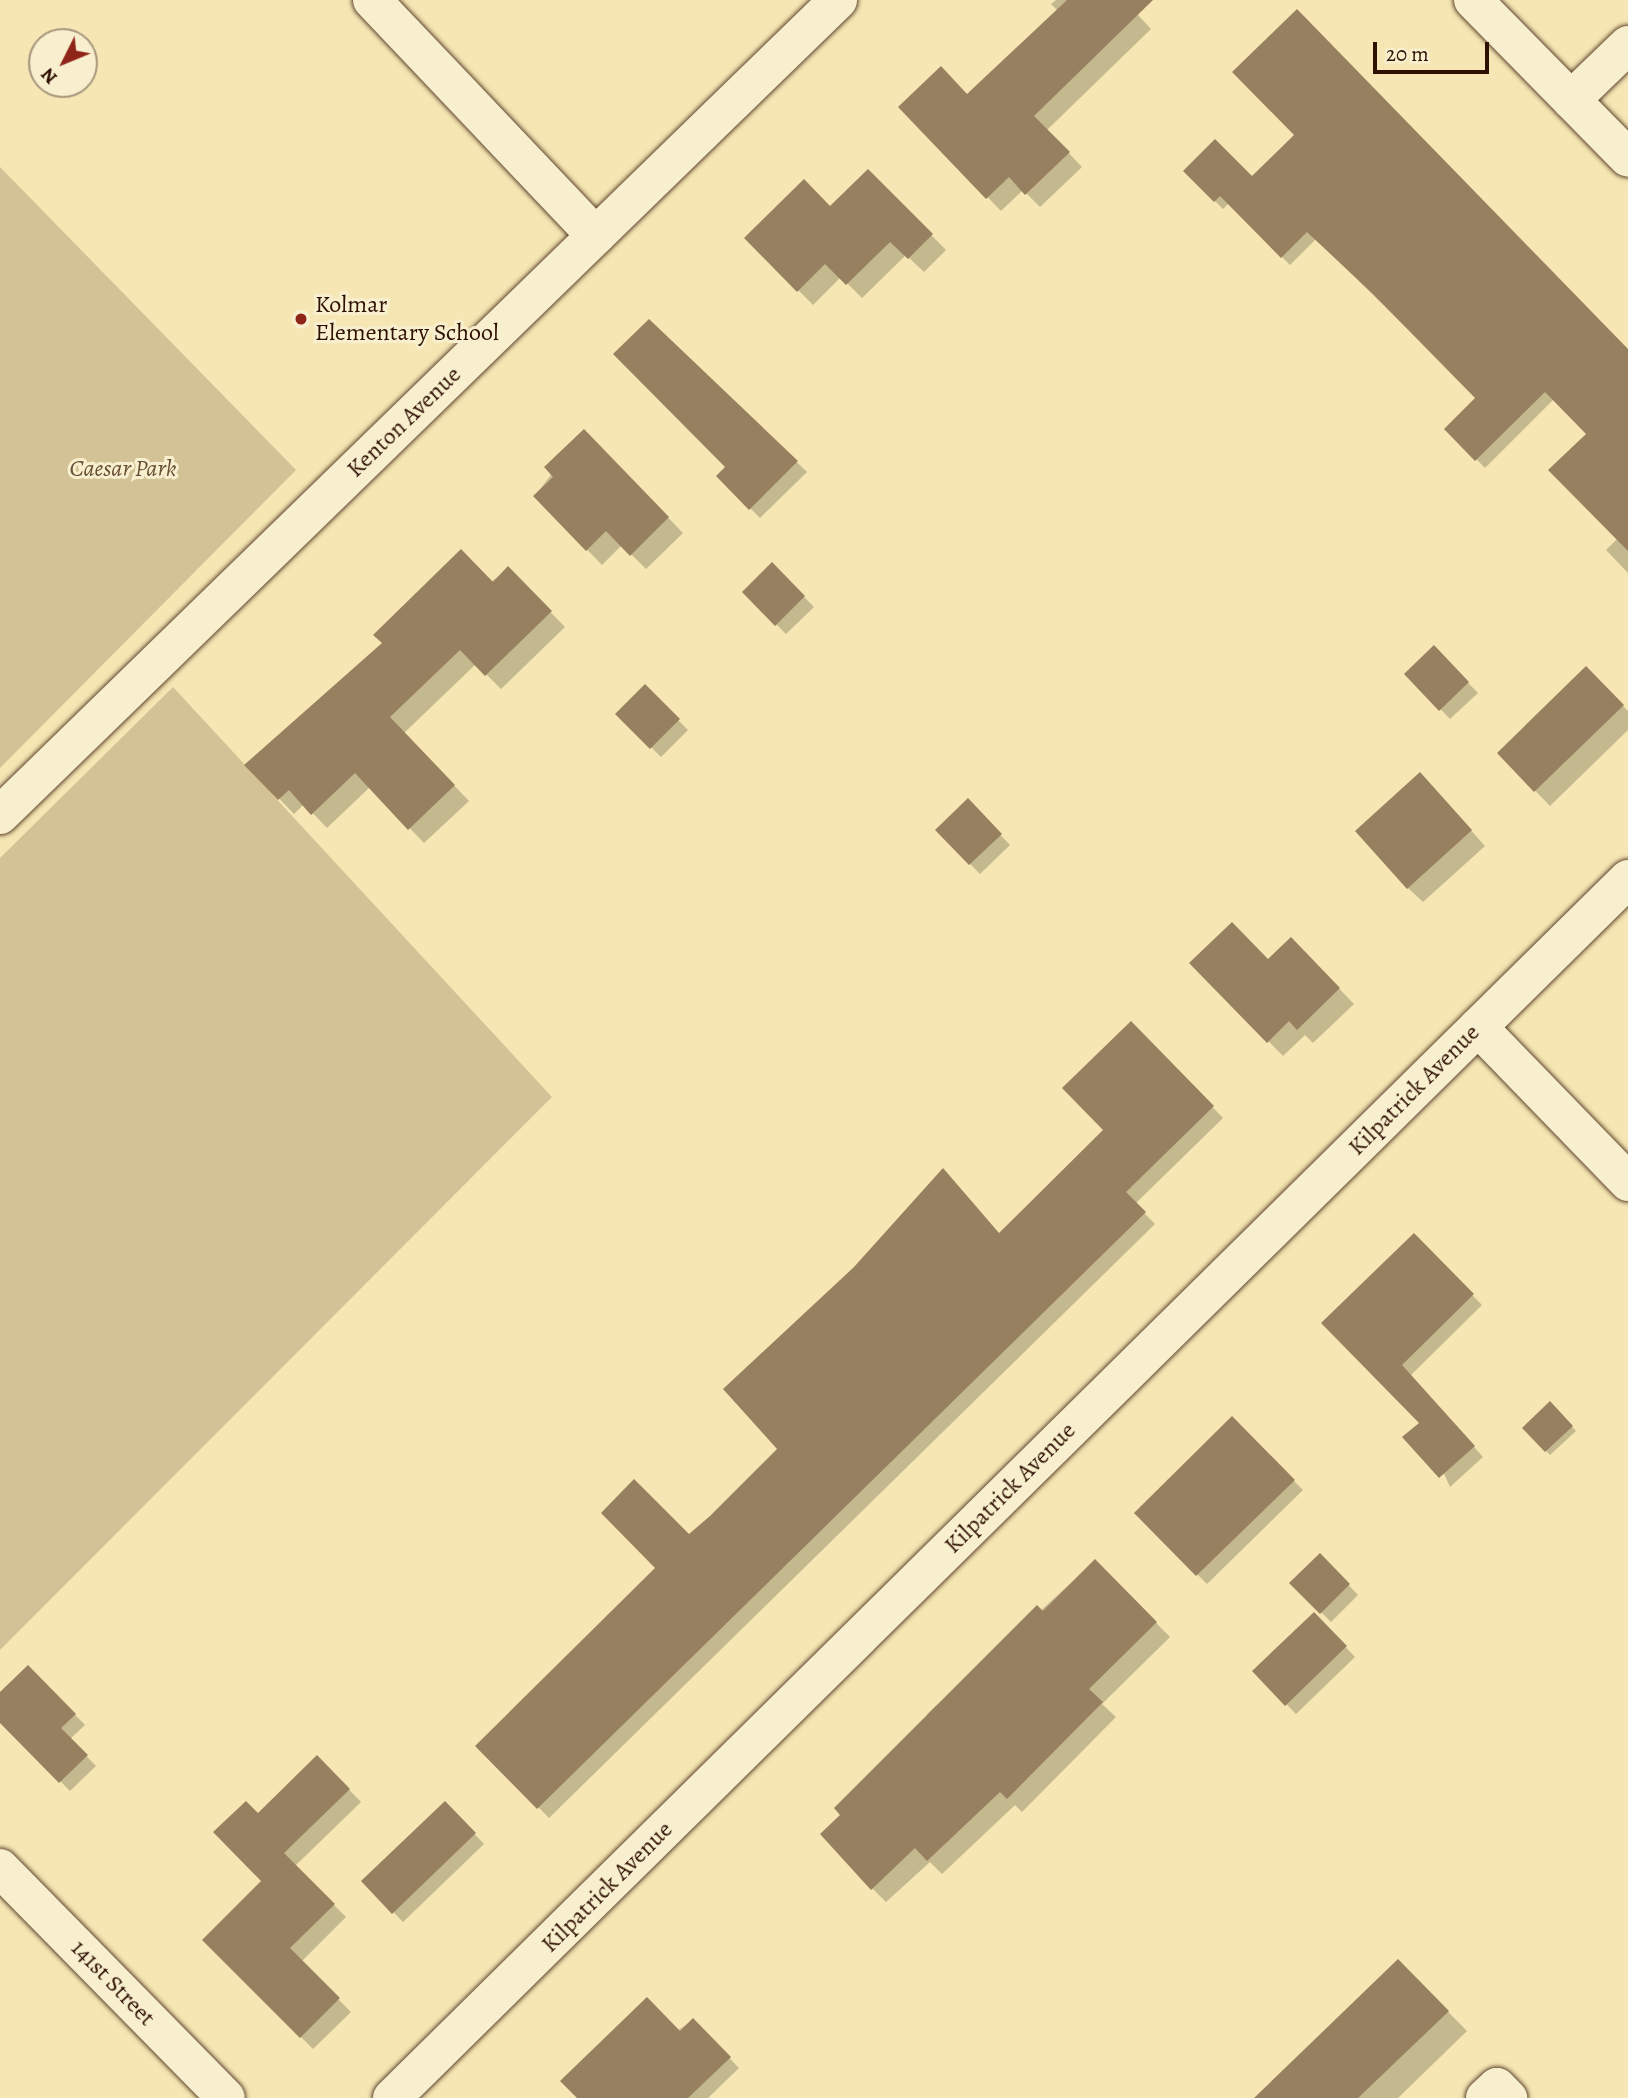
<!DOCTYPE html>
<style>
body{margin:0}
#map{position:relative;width:1628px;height:2098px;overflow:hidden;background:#f5e6b3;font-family:Alegreya,serif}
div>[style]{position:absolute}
.green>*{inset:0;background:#d3c295}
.shadow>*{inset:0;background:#0003}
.building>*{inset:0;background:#96805f}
.roads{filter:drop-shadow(0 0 2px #604630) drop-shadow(0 0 2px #604630)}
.minor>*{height:38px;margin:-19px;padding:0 19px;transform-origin:19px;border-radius:19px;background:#f8efce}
.dots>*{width:19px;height:19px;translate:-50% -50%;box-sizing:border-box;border:4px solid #f8efce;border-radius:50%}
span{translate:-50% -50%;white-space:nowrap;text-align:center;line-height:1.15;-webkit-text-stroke:6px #f8efce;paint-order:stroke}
.poi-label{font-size:24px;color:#2f1104}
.left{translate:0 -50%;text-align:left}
.street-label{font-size:24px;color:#2f1104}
.park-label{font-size:24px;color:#684f37;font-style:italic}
.north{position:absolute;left:28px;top:28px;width:70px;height:70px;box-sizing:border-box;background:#f8efce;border:2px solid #a8967d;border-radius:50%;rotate:227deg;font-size:19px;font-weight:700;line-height:28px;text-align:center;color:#2f1104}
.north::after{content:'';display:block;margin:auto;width:24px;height:32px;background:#8f2418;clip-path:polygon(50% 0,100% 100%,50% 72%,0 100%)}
.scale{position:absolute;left:1373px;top:42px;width:116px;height:32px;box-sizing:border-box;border:4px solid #2f1104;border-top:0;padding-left:9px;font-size:21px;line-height:24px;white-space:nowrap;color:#2f1104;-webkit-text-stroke:5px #f8efce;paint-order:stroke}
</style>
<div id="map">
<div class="green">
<i style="clip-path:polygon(0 167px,296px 470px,0 768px)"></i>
<i style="clip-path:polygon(173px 687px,552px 1097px,0 1650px,0 858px)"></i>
</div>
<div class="shadow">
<i style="clip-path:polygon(1056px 0,1124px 0,1151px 29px,1047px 130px,1082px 167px,1040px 207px,1023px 190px,1001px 211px,900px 107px,967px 95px,1058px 11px,1051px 4px)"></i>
<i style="clip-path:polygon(868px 171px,946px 250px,924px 272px,906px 255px,862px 298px,841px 277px,813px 305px,747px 238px,830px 208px)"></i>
<i style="clip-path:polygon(1185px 171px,1252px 179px,1628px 351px,1628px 573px,1606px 550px,1618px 538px,1588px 434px,1554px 399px,1485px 468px,1447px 429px,1478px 398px,1316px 239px,1290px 265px,1229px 203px,1223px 209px)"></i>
<i style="clip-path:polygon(649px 321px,807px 472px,760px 518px,718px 476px,727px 467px)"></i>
<i style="clip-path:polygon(584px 431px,683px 533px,646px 569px,622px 545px,602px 565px,535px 496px)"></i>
<i style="clip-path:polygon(772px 564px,814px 607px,786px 634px,744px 592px)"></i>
<i style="clip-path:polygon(508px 569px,565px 627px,501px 689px,476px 664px,404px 733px,469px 801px,424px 843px,370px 787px,327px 828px,304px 804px,294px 814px,247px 765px)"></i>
<i style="clip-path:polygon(1434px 648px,1478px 693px,1450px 719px,1407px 674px)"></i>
<i style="clip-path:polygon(1586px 669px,1628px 711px,1628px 730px,1550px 806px,1499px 753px)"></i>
<i style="clip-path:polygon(645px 687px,688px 730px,661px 757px,617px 714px)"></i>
<i style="clip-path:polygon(1435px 790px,1485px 846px,1423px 902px,1408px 888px)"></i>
<i style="clip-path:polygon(968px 801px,1010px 845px,980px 874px,937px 830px)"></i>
<i style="clip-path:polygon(1291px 939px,1354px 1004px,1313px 1043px,1305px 1035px,1283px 1056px,1192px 963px,1268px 961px)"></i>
<i style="clip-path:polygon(1131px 1023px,1223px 1118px,1135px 1204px,1155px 1224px,549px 1818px,478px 1746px,1106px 1130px)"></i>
<i style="clip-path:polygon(1414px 1236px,1482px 1305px,1411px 1375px,1483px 1457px,1450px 1487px,1421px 1423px,1324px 1323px)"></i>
<i style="clip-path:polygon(1550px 1404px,1576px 1431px,1550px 1455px,1525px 1428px)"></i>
<i style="clip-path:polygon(1232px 1419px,1303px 1490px,1207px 1584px,1136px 1513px)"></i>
<i style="clip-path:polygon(1320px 1555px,1358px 1595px,1331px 1622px,1292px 1583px)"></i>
<i style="clip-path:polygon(1095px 1561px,1170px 1637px,1102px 1704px,1116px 1717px,1022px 1812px,1015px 1805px,942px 1874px,930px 1862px,886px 1902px,872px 1888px,932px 1719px,927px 1714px)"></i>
<i style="clip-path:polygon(1314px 1614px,1355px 1657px,1296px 1714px,1254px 1671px)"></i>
<i style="clip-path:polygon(28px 1667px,85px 1725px,70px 1739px,96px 1766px,70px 1791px,0 1720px,0 1695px)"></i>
<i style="clip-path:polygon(317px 1757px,361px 1802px,295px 1866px,346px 1917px,301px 1962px,351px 2012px,313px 2049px,204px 1940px,263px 1881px,258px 1815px)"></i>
<i style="clip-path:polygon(445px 1803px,484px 1844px,403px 1922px,364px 1882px)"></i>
<i style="clip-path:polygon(1398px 1961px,1467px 2031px,1398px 2098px,1256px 2098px)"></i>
<i style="clip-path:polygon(693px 2020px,739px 2068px,708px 2098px,580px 2098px)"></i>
</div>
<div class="building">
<i style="clip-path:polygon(1067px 0,1153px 0,1034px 116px,1070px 152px,1025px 195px,1009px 177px,986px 199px,898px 107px,941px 66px,967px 94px)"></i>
<i style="clip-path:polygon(1297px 9px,1628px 349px,1628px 551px,1548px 470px,1586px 434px,1545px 392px,1475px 461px,1444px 429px,1475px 398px,1372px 293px,1307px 232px,1281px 258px,1220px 196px,1214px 202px,1183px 171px,1215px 139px,1252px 176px,1294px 135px,1232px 72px)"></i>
<i style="clip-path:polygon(868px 169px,933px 234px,908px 259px,890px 242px,846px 285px,825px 264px,797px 292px,744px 238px,804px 179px,830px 206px)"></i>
<i style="clip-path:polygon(649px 319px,798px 461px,749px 510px,716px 476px,725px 467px,613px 354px)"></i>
<i style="clip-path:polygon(584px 429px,669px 517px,630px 556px,606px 531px,586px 551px,533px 496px,553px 477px,544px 467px)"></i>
<i style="clip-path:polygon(461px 549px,493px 582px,508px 566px,552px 611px,485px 676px,460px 650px,390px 717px,455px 785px,408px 830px,355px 773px,311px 815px,289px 790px,278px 800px,244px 765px,382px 643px,373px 635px)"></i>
<i style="clip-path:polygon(772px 562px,805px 596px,775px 626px,742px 592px)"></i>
<i style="clip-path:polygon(1434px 645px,1469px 682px,1439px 711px,1404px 674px)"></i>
<i style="clip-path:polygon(1586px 666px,1624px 705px,1534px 792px,1497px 753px)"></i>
<i style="clip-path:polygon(645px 684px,680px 719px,650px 749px,615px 714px)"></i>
<i style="clip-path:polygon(1420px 772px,1472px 830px,1407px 889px,1355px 831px)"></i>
<i style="clip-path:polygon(968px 798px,1002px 834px,969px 865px,935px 830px)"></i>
<i style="clip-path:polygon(1232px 922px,1268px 959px,1291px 937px,1340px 988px,1297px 1030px,1289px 1021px,1267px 1043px,1189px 963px)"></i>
<i style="clip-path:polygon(1131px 1021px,1214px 1106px,1126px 1192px,1146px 1212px,537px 1809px,475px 1746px,655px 1568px,601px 1513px,634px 1479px,689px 1534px,710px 1516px,777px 1449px,723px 1389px,854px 1267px,943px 1168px,999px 1233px,1103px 1130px,1062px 1088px)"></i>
<i style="clip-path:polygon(1414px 1233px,1474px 1294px,1402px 1365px,1475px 1446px,1439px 1478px,1402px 1437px,1419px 1423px,1321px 1323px)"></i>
<i style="clip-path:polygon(1550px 1401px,1573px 1426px,1545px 1452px,1522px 1428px)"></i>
<i style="clip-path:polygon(1232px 1416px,1295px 1480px,1196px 1576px,1134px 1513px)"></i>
<i style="clip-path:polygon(1320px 1553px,1350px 1584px,1320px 1614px,1289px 1583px)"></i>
<i style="clip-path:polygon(1095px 1559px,1157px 1622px,1089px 1689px,1103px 1702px,1007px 1799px,1000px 1792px,927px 1861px,915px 1848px,871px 1890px,820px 1834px,840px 1815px,834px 1808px,1037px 1605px,1043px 1611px)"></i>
<i style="clip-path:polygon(1314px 1612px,1347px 1646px,1285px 1706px,1252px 1671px)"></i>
<i style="clip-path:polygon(28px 1665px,76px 1714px,61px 1728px,88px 1755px,59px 1783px,0 1723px,0 1692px)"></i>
<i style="clip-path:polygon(317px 1755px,350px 1789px,284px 1853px,335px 1904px,290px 1948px,340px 1998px,300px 2038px,202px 1940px,261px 1881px,213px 1832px,246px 1801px,258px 1813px)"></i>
<i style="clip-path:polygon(445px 1801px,476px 1833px,392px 1914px,361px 1881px)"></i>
<i style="clip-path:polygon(1398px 1959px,1449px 2011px,1358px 2098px,1254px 2098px)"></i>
<i style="clip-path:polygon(647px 1997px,680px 2031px,693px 2018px,731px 2057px,688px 2098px,577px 2098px,560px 2081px)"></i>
</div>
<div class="roads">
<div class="minor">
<i style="left:372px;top:0;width:325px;rotate:46.5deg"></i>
<i style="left:1473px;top:0;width:221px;rotate:45.5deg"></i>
<i style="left:1571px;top:100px;width:79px;rotate:-44deg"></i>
<i style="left:0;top:815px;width:1169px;rotate:-44.2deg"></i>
<i style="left:1478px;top:1027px;width:216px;rotate:45.9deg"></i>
<i style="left:0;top:1868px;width:322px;rotate:45.5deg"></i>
<i style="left:392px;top:2098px;width:1736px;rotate:-44.6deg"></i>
<i style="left:1485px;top:2098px;width:16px;rotate:-43deg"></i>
<i style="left:1497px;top:2087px;width:16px;rotate:45deg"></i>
</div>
</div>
<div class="dots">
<i style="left:301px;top:319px;background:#8f2418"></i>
</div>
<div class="poi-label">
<span class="left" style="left:315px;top:319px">Kolmar<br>Elementary School</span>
</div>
<div class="street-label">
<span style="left:404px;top:422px;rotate:-44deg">Kenton Avenue</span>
<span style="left:1414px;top:1090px;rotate:-45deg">Kilpatrick Avenue</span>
<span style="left:1010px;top:1488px;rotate:-45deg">Kilpatrick Avenue</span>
<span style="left:607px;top:1887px;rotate:-45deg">Kilpatrick Avenue</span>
<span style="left:113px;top:1983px;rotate:46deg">141st Street</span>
</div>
<div class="park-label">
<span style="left:123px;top:469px">Caesar Park</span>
</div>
<div class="north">N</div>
<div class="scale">20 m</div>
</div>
